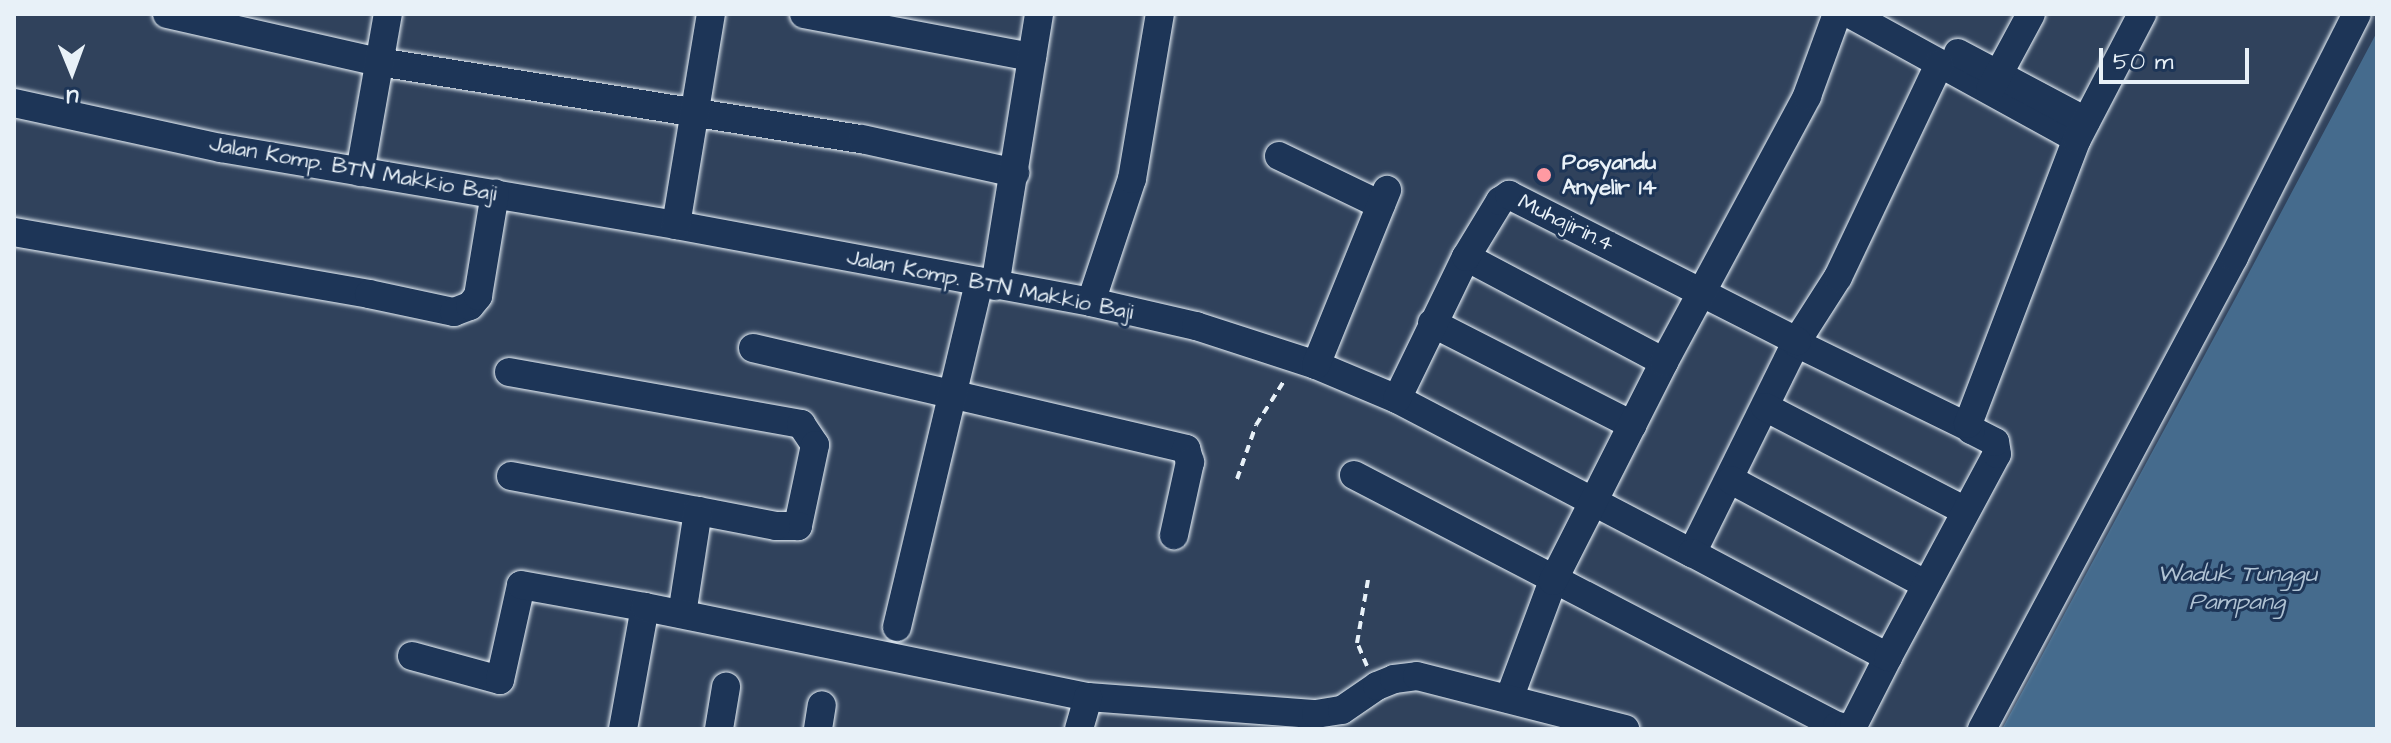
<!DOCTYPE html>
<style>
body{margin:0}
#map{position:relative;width:2391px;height:743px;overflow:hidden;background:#30425c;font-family:"Architects Daughter",sans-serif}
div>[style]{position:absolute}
.water>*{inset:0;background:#456b8d}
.path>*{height:4px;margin-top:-2px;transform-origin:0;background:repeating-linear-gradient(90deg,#e8f1f8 0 8px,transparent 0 14px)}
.roads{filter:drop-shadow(0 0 2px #e8f1f8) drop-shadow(0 0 2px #e8f1f8)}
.minor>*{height:28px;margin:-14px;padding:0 14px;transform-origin:14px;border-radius:14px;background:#1d3557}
.dots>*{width:22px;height:22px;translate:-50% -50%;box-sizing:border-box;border:4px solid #1d3557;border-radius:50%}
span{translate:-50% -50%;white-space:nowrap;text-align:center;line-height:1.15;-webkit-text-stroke:6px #1d3557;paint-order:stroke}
.poi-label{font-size:22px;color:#e8f1f8;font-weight:700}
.left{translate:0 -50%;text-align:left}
.street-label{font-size:22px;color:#e8f1f8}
.water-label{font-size:24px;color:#afc2d3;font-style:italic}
.frame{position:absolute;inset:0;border:16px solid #e8f1f8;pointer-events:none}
.north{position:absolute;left:32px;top:32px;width:80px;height:80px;-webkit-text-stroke:6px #1d3557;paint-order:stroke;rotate:179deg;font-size:22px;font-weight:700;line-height:32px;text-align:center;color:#e8f1f8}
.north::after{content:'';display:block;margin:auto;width:28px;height:36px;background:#e8f1f8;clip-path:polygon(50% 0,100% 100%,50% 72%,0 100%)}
.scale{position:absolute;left:2099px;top:48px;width:150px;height:36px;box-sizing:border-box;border:4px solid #e8f1f8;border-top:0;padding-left:10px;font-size:24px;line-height:28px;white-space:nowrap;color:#e8f1f8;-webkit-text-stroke:6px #1d3557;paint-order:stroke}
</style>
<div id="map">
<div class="water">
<i style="clip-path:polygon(2377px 32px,2377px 729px,2002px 729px,2235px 299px)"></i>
</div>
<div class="path">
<i style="left:1237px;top:479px;width:57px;rotate:-70.6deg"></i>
<i style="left:1256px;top:425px;width:52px;rotate:-57.5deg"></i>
<i style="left:1367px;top:666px;width:25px;rotate:-113deg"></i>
<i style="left:1357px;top:643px;width:64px;rotate:-80.1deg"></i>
</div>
<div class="roads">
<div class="minor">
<i style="left:167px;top:14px;width:217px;rotate:12.8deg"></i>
<i style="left:379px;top:62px;width:489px;rotate:9.1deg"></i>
<i style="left:862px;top:139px;width:157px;rotate:12.5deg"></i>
<i style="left:804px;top:14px;width:232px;rotate:10.7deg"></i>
<i style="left:1850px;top:14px;width:259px;rotate:28.8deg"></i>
<i style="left:1958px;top:53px;width:145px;rotate:28deg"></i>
<i style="left:1990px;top:90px;width:86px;rotate:-61.7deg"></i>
<i style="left:14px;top:103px;width:212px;rotate:12.3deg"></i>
<i style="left:221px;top:148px;width:461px;rotate:9.6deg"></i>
<i style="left:676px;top:225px;width:422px;rotate:10.5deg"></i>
<i style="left:1091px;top:302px;width:108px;rotate:12.9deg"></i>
<i style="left:1196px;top:326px;width:126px;rotate:18deg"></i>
<i style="left:1316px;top:365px;width:88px;rotate:22.8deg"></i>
<i style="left:1397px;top:399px;width:333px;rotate:27.6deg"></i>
<i style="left:1692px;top:553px;width:237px;rotate:-63.7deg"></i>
<i style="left:1797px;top:341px;width:76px;rotate:-57.4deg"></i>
<i style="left:1838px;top:277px;width:236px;rotate:-64.6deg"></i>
<i style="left:1279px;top:156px;width:113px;rotate:25.7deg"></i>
<i style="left:360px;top:172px;width:160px;rotate:-80deg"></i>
<i style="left:676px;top:225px;width:214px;rotate:-80.6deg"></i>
<i style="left:14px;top:232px;width:360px;rotate:9.9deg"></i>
<i style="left:369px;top:294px;width:87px;rotate:12deg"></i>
<i style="left:454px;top:312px;width:17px;rotate:-21deg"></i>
<i style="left:470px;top:306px;width:13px;rotate:-51deg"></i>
<i style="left:478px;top:296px;width:104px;rotate:-80.6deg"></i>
<i style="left:1466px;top:257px;width:224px;rotate:27.9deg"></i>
<i style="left:995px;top:286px;width:276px;rotate:-80.8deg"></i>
<i style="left:1091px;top:302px;width:130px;rotate:-71.6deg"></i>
<i style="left:1132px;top:179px;width:167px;rotate:-80.4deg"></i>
<i style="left:1432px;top:323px;width:225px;rotate:27deg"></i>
<i style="left:1796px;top:343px;width:191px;rotate:26deg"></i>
<i style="left:753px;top:348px;width:445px;rotate:13.1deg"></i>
<i style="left:1186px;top:449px;width:14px;rotate:73deg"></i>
<i style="left:1190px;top:462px;width:75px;rotate:102.4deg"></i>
<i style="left:1316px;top:365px;width:189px;rotate:-67.9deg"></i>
<i style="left:509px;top:372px;width:297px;rotate:10.1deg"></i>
<i style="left:801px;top:424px;width:25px;rotate:56deg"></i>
<i style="left:815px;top:445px;width:83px;rotate:101.9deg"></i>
<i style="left:798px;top:526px;width:22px;rotate:180deg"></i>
<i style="left:776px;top:526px;width:79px;rotate:-169.1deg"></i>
<i style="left:1397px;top:399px;width:158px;rotate:-64.1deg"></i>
<i style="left:1466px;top:257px;width:66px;rotate:-58.7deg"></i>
<i style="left:1500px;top:201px;width:11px;rotate:-34deg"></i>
<i style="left:1509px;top:195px;width:323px;rotate:26.9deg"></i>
<i style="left:1765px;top:407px;width:226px;rotate:27.4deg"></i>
<i style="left:1354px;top:475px;width:544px;rotate:27.46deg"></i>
<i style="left:1837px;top:726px;width:12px;rotate:9deg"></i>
<i style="left:1849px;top:728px;width:6px;rotate:-39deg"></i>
<i style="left:1854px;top:724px;width:75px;rotate:-63.1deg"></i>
<i style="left:511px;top:476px;width:190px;rotate:10.6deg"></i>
<i style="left:698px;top:511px;width:104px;rotate:98.8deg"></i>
<i style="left:1731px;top:480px;width:220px;rotate:28.2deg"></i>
<i style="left:1692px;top:553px;width:222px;rotate:28deg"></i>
<i style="left:1888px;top:657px;width:230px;rotate:-61.8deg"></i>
<i style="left:1997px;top:454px;width:12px;rotate:-99deg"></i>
<i style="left:1995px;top:442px;width:27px;rotate:-153deg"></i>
<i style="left:1971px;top:430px;width:7px;rotate:-117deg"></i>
<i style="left:1968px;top:424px;width:305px;rotate:-69.1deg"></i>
<i style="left:2077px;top:139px;width:141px;rotate:-62.5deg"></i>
<i style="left:897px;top:627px;width:355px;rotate:-76.6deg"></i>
<i style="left:412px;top:656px;width:91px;rotate:15.3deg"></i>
<i style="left:500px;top:680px;width:97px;rotate:-77.5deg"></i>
<i style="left:521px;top:585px;width:126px;rotate:10.1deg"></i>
<i style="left:1509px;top:699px;width:126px;rotate:-69.6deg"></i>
<i style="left:1553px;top:581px;width:246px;rotate:-63.1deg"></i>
<i style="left:1664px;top:362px;width:302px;rotate:-61.7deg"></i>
<i style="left:1807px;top:96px;width:87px;rotate:-69.9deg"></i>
<i style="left:623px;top:729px;width:124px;rotate:-79.8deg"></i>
<i style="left:645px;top:607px;width:452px;rotate:11.5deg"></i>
<i style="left:1088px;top:697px;width:229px;rotate:4.3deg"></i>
<i style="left:1316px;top:714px;width:26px;rotate:-9deg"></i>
<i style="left:1342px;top:710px;width:42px;rotate:-34.4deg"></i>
<i style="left:1377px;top:686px;width:18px;rotate:-22deg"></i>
<i style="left:1394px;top:679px;width:23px;rotate:-7deg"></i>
<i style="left:1417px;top:676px;width:215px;rotate:14.3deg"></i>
<i style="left:719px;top:729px;width:43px;rotate:-80.5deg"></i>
<i style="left:818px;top:729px;width:24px;rotate:-81deg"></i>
<i style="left:1079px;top:729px;width:33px;rotate:-74deg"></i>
<i style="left:1982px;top:729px;width:535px;rotate:-61.9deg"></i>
<i style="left:2234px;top:257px;width:272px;rotate:-63.2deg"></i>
</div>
</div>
<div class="dots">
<i style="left:1544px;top:175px;background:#ff9aa2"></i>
</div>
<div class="poi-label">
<span class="left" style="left:1562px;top:175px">Posyandu<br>Anyelir 14</span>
</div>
<div class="street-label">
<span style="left:353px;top:169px;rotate:10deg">Jalan Komp. BTN Makkio Baji</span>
<span style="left:1566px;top:223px;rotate:26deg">Muhajirin.4</span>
<span style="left:990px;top:285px;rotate:11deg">Jalan Komp. BTN Makkio Baji</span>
</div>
<div class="water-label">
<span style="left:2237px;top:589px">Waduk Tunggu<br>Pampang</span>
</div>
<div class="frame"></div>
<div class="north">U</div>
<div class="scale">50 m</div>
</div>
